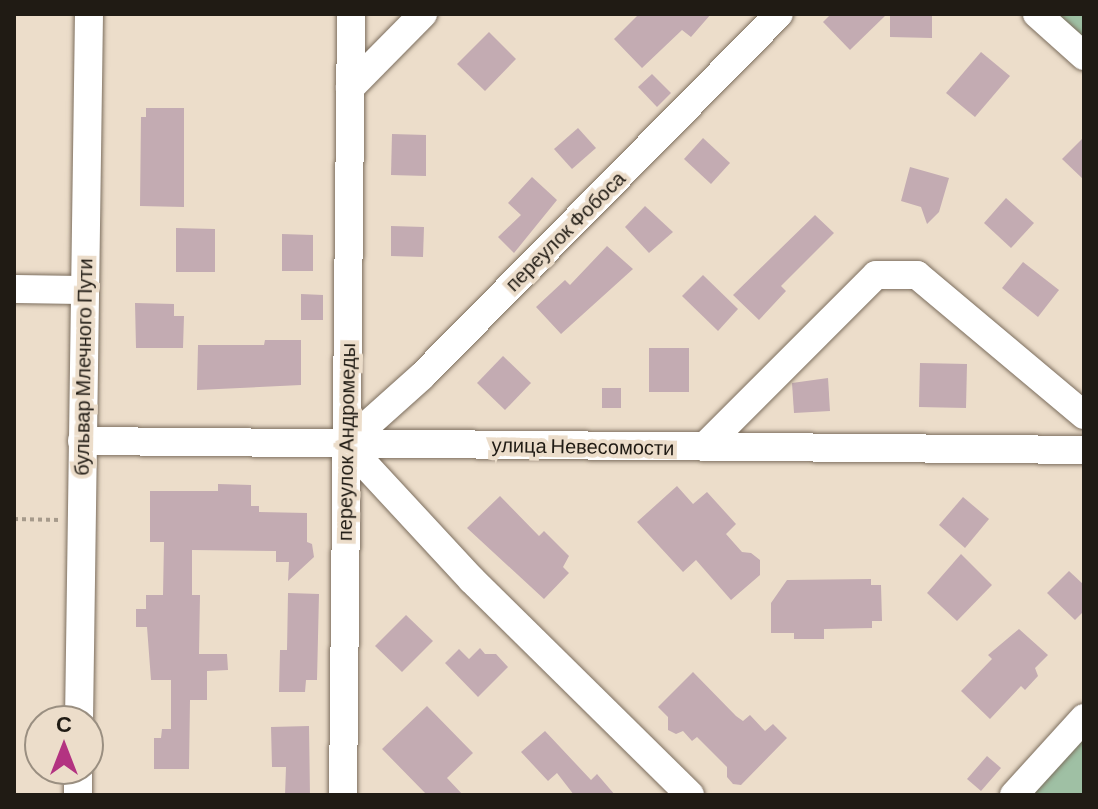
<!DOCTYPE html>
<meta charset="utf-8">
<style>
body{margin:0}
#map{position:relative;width:1098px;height:809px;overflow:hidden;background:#ecddca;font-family:Barlow,sans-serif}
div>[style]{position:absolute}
.green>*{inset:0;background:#9fc0a4}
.building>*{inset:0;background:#c3abb2}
.path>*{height:4px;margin-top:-2px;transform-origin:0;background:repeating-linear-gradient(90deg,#a69a8b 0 4px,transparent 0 8px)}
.roads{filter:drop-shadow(0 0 2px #7c6e5e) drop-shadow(0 0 2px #7c6e5e)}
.minor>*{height:28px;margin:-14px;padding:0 14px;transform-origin:14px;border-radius:14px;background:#fff}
span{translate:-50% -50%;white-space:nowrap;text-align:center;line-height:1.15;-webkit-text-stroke:8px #ecddca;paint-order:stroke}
.street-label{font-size:20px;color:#201b14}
.frame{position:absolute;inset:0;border:16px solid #201b14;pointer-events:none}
.north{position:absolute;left:24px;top:705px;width:80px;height:80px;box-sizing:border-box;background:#ecddca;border:2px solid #9a8f81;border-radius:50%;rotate:0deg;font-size:22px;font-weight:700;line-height:32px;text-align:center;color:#201b14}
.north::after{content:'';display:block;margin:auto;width:28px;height:36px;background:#b33381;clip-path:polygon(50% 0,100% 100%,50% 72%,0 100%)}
</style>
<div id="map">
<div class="green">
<i style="clip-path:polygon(1025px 14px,1084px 14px,1084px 67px)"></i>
<i style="clip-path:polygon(1084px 729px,1084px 795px,1022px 795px)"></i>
</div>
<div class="building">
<i style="clip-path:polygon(639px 14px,711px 14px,691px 37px,682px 30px,642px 68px,614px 39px)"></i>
<i style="clip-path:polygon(831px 14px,887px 14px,850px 50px,823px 22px)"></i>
<i style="clip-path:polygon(890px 14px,932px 14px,932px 38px,890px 37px)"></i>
<i style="clip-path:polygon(489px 32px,516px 59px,485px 91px,457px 64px)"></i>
<i style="clip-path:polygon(981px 52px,1010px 76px,975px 117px,946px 93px)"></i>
<i style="clip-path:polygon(652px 74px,671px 93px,657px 107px,638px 87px)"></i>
<i style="clip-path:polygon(146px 108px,184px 108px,184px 207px,140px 206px,141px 117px,146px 117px)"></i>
<i style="clip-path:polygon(578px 128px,596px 148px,572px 169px,554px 149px)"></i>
<i style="clip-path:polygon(392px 134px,426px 135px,426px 176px,391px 175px)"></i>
<i style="clip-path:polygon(1084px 137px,1084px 180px,1062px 159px)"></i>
<i style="clip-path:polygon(703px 138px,730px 163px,711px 184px,684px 159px)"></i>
<i style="clip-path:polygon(910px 167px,949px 178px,939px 212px,927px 224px,921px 207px,901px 201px)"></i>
<i style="clip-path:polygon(532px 177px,557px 200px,514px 253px,498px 237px,521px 215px,508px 203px)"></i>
<i style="clip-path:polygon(1006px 198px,1034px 223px,1011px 248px,984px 223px)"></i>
<i style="clip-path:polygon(645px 206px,673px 232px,649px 253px,625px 227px)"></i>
<i style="clip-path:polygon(815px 215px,834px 233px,781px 286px,786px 291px,759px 320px,733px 295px)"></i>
<i style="clip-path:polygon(391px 226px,424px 227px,423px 257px,391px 256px)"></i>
<i style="clip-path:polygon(176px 228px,215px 229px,215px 272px,176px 272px)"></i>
<i style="clip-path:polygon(282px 234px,313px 235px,313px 271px,282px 271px)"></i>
<i style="clip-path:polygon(607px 246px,633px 269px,561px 334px,536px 307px,565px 280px,570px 285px)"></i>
<i style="clip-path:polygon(1023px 262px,1059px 290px,1038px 317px,1002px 288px)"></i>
<i style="clip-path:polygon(703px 275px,738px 309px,718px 331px,682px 296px)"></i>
<i style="clip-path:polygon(301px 294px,323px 295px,323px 320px,301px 320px)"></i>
<i style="clip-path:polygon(135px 303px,174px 304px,174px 316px,184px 316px,183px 348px,136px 348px)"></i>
<i style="clip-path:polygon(265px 340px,301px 340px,301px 385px,197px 390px,198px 345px,264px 345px)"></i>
<i style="clip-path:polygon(649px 348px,689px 348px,689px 392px,649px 392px)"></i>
<i style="clip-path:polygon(503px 356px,531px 383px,505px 410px,477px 383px)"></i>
<i style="clip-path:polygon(920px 363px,967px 364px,966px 408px,919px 407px)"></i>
<i style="clip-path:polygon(828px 378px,830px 411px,794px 413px,792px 383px)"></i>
<i style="clip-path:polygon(602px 388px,621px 388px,621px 408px,602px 408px)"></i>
<i style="clip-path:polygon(218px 484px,251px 485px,251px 506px,259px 506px,259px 512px,307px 513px,307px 542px,312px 544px,314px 557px,288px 581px,289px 562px,276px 562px,276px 551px,192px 550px,192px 595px,200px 595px,199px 654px,227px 654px,228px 670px,207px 671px,207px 700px,190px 700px,189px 769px,154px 769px,154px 738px,161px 738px,162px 729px,171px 729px,171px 680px,151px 680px,147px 627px,136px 627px,136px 609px,146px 609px,146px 595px,163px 595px,164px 542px,150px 542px,150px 491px,218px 491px)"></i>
<i style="clip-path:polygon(677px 486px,693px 504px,707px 492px,736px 524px,726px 534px,742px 552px,751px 553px,760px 560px,760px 575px,731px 600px,696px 560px,683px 572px,637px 522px)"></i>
<i style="clip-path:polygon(500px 496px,539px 536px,544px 531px,569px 556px,563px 567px,569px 573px,544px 599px,467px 528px)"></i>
<i style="clip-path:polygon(963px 497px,989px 519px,965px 548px,939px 525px)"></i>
<i style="clip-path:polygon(961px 554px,992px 585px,957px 621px,927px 593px)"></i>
<i style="clip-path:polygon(1069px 571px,1084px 585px,1084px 611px,1075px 620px,1047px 593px)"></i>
<i style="clip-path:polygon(871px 579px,871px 585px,881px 585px,882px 621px,872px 621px,872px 628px,824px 629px,824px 639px,794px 639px,794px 633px,771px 633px,771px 603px,787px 580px)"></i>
<i style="clip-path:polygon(288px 593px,319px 594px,317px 680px,306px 680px,305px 692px,279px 692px,280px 650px,287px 650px)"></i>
<i style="clip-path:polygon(406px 615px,433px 641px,402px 672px,375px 646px)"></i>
<i style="clip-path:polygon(1019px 629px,1048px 655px,1035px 668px,1038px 676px,1025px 690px,1021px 686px,990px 719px,961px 691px,992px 659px,988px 655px)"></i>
<i style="clip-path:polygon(480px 648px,485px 654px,496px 654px,508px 667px,478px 697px,445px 663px,459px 649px,469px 659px)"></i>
<i style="clip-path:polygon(693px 672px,736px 716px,743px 721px,750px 715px,765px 731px,773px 724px,787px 738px,741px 785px,733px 784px,727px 777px,727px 767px,697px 737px,692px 741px,683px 731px,676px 734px,668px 730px,668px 717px,658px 707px)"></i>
<i style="clip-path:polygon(427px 706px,473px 753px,447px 778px,463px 795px,427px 795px,382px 749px)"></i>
<i style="clip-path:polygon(309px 726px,310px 795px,285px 795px,286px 767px,272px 767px,271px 727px)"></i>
<i style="clip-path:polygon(545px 731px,591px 780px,597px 774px,615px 795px,574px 795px,557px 773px,548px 781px,521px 752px)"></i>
<i style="clip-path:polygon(987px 756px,1001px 768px,981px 791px,967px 779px)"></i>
</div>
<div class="path">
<i style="left:14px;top:519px;width:46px;rotate:1.2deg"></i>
</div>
<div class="roads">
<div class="minor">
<i style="left:1037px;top:14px;width:63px;rotate:41.8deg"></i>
<i style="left:350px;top:88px;width:104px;rotate:-45.4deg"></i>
<i style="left:14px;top:289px;width:69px;rotate:0.8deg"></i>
<i style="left:82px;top:441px;width:1002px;rotate:0.51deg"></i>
<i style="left:704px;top:447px;width:243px;rotate:-45deg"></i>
<i style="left:876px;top:275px;width:41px"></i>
<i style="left:917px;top:275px;width:218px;rotate:40deg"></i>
<i style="left:79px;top:721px;width:707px;rotate:-89.19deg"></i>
<i style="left:78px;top:795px;width:26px;rotate:-90deg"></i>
<i style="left:343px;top:795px;width:781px;rotate:-89.41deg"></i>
<i style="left:690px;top:795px;width:306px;rotate:-135.4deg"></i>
<i style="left:472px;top:580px;width:185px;rotate:-132.8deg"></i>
<i style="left:346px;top:444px;width:102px;rotate:-41.8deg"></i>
<i style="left:422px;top:376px;width:508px;rotate:-45.4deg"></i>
<i style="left:1014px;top:795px;width:104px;rotate:-47.7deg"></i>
</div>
</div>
<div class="street-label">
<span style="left:565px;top:231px;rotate:-45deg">переулок Фобоса</span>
<span style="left:83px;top:367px;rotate:-89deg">бульвар Млечного Пути</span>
<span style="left:346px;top:442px;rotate:-89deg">переулок Андромеды</span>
<span style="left:583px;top:446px;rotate:1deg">улица Невесомости</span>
</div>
<div class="frame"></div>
<div class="north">С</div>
</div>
